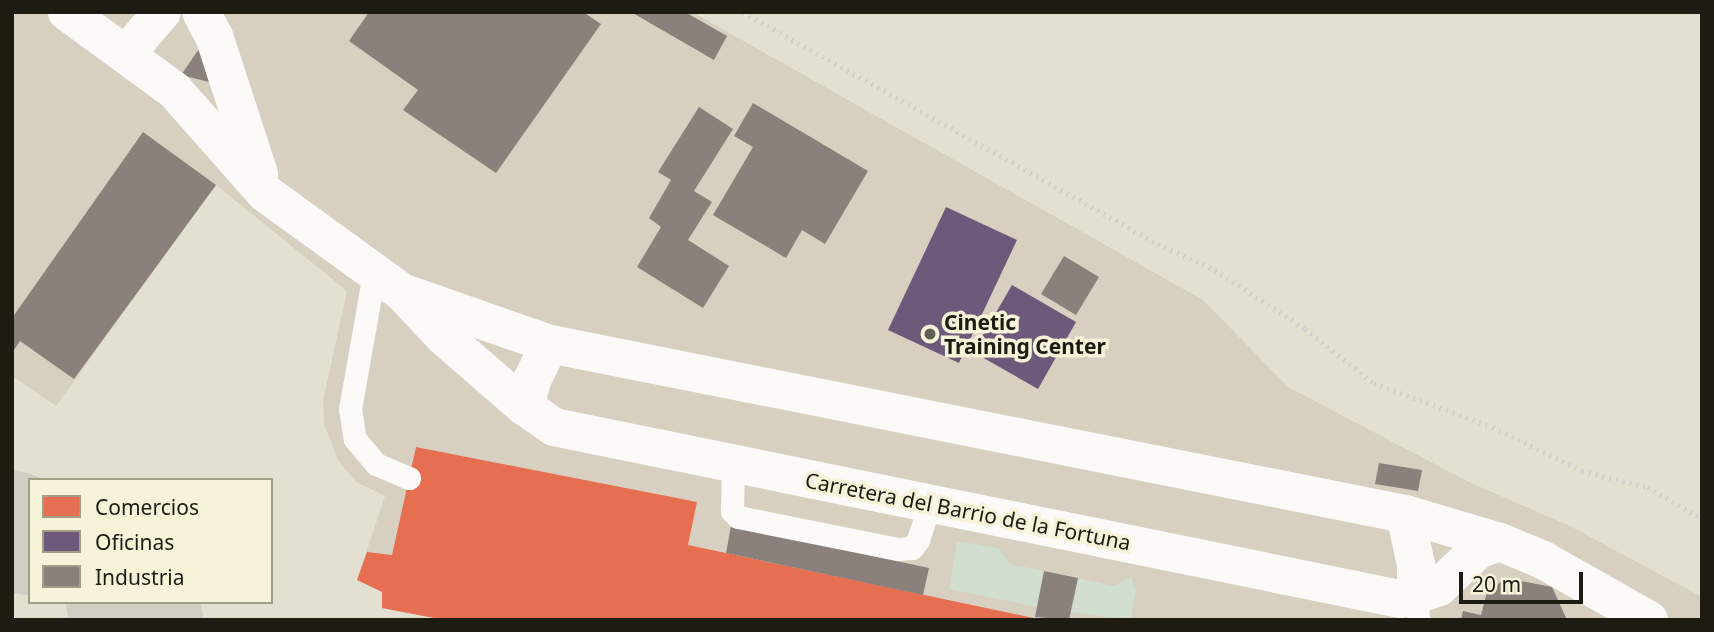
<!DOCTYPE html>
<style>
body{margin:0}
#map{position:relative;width:1714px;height:632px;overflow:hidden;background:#e3e0d2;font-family:"Noto Sans",sans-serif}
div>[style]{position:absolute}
.industrial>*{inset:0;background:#d7d0c0}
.green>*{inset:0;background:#d0ddcf}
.shops>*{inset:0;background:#e76f51}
.offices>*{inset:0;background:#6d597a}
.industry>*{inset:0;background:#8a817c}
.taxiway>*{height:112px;margin:-56px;padding:0 56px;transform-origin:56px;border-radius:56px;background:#d0cec5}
.path>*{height:4.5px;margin-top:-2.25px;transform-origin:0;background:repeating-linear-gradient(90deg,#d0d0cc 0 2px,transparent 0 7px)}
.service>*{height:23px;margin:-11.5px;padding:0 11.5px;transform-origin:11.5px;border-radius:11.5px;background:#fbfaf8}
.minor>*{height:38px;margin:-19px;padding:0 19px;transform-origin:19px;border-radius:19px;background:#fbfaf8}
.dots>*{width:19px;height:19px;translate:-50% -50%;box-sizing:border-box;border:4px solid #f7f3d8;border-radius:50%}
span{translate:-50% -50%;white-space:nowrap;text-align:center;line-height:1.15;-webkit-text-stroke:7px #f7f3d8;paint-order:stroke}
.poi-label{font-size:21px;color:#1d1b12;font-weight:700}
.left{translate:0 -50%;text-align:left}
.street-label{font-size:21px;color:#1d1b12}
.frame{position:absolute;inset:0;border:14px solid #1d1b12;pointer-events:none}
.legend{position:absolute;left:28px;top:478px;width:245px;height:126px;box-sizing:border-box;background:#f7f3d8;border:2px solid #a09d89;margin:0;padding:9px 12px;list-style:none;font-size:21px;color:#1d1b12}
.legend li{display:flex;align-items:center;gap:14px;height:35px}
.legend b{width:35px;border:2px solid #a09d89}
.scale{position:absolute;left:1459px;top:572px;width:124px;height:32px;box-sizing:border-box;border:4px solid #1d1b12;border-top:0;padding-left:9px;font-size:21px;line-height:24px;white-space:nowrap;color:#1d1b12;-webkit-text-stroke:5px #f7f3d8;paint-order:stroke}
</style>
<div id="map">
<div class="industrial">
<i style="clip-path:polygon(12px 12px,692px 12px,1203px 300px,1288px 387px,1471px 483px,1570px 526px,1702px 597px,1702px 620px,446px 620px,357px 580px,385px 496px,356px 482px,338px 460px,324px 424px,323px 401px,347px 291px,216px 185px,56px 406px,12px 376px)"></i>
</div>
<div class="green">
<i style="clip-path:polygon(957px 541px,999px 548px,1010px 564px,1044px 571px,1037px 607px,949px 589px)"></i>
<i style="clip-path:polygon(1131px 577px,1136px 590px,1131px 620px,1071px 612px,1078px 578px,1114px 586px)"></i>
</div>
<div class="shops">
<i style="clip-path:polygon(416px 447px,697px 502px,688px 545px,1043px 620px,444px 620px,382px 608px,382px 592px,357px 580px,367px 552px,392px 555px)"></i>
</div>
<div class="offices">
<i style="clip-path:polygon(946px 207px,1017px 240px,959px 363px,888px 330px)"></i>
<i style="clip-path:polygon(1012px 285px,1076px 322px,1038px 389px,973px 352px)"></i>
</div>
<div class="industry">
<i style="clip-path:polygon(369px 12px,583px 12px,601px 24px,496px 173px,403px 110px,418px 90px,349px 41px)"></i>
<i style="clip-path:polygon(631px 12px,685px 12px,727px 36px,714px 60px)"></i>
<i style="clip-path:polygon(199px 49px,209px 82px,181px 75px)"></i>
<i style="clip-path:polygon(753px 103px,868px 171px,825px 244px,802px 230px,786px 258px,713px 215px,753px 147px,734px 136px)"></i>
<i style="clip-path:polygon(699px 107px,733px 129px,694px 191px,712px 202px,688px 240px,729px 266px,703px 308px,637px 267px,661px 227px,649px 218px,671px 180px,658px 172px)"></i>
<i style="clip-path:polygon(143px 132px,216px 185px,74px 379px,20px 341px,12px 353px,12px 318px)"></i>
<i style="clip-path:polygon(1064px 256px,1099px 277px,1076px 315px,1041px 294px)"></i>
<i style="clip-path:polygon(1379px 463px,1422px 470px,1418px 491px,1375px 484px)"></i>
<i style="clip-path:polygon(731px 526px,929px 568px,923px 595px,726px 553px)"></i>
<i style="clip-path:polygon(1044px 571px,1078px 578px,1069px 620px,1035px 617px)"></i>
<i style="clip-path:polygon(1506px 578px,1552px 587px,1567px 620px,1461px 620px,1463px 611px,1481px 615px,1487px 592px)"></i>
</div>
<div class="taxiway">
<i style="left:12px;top:527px;width:22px;rotate:34deg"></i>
<i style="left:122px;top:602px;width:31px;rotate:36deg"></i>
</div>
<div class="path">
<i style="left:743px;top:12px;width:475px;rotate:29.2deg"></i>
<i style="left:1158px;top:244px;width:63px;rotate:24.5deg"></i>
<i style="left:1215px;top:270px;width:108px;rotate:33.2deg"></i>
<i style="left:1305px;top:329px;width:88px;rotate:38deg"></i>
<i style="left:1374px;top:383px;width:127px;rotate:20.3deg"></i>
<i style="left:1493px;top:427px;width:99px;rotate:26.3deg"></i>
<i style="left:1582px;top:471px;width:68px;rotate:13.6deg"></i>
<i style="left:1648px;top:487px;width:63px;rotate:30.7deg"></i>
</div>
<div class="service">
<i style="left:374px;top:273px;width:138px;rotate:100deg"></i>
<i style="left:350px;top:409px;width:30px;rotate:81deg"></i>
<i style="left:355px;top:439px;width:33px;rotate:50deg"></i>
<i style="left:376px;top:464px;width:36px;rotate:23deg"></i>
<i style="left:733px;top:464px;width:47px;rotate:91.2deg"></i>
<i style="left:732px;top:511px;width:8px;rotate:45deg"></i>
<i style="left:738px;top:517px;width:163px;rotate:11.3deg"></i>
<i style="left:898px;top:549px;width:14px;rotate:-4deg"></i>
<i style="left:912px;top:548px;width:10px;rotate:-53deg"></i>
<i style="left:918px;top:540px;width:39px;rotate:-72deg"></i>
<i style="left:1416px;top:595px;width:25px;rotate:85deg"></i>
</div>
<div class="minor">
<i style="left:67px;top:12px;width:132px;rotate:36.1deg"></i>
<i style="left:174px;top:90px;width:137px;rotate:48.5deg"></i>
<i style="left:265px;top:193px;width:169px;rotate:35.9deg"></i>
<i style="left:402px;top:292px;width:60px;rotate:47deg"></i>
<i style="left:443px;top:336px;width:108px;rotate:40.9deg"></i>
<i style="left:201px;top:12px;width:27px;rotate:62deg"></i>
<i style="left:214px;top:36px;width:145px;rotate:71.9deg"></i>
<i style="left:126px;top:54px;width:55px;rotate:-49.4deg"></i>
<i style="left:407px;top:294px;width:151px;rotate:19.3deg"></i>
<i style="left:1405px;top:514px;width:52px;rotate:77.8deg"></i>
<i style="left:1416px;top:565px;width:30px;rotate:90deg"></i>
<i style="left:1416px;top:595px;width:16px;rotate:166deg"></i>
<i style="left:1400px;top:599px;width:863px;rotate:-168.51deg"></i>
<i style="left:554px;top:427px;width:35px;rotate:-145deg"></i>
<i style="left:525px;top:407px;width:28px;rotate:-75deg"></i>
<i style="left:532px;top:380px;width:40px;rotate:-63.4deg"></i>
<i style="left:550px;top:344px;width:872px;rotate:11.25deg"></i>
<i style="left:1405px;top:514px;width:99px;rotate:16.4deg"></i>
<i style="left:1500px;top:542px;width:47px;rotate:22.7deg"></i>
<i style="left:1543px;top:560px;width:122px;rotate:29.5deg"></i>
<i style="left:1416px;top:595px;width:24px;rotate:-19deg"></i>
<i style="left:1439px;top:587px;width:54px;rotate:-43.5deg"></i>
<i style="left:1478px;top:550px;width:23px;rotate:-20deg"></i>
</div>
<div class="dots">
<i style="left:930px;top:334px;background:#626055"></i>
</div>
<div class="poi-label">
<span class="left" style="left:944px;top:334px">Cinetic<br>Training Center</span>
</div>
<div class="street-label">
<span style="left:968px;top:511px;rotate:11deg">Carretera del Barrio de la Fortuna</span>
</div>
<div class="frame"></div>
<ul class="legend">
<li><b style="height:19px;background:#e76f51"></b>Comercios</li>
<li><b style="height:19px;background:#6d597a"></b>Oficinas</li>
<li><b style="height:19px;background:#8a817c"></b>Industria</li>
</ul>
<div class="scale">20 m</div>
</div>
